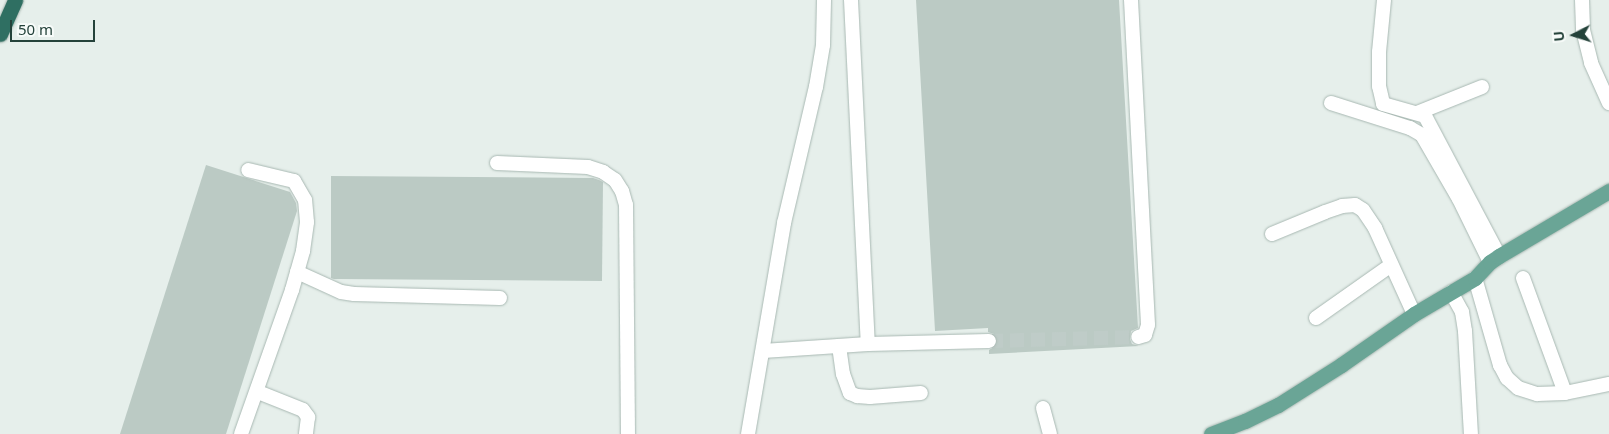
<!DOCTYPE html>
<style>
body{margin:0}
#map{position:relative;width:1609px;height:434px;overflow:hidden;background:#e6efeb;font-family:"Noto Sans",sans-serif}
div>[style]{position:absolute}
.building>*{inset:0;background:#bbcac4}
.minor-tunnel>*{height:14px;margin-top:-7px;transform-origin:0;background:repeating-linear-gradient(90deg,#bfccc8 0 14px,transparent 0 21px)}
.roads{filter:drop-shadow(0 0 1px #a8b8b2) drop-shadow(0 0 1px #a8b8b2)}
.minor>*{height:14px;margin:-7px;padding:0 7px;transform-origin:7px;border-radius:7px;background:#fff}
.major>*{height:15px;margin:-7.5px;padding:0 7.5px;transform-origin:7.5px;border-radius:7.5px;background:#6aa596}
.highway>*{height:15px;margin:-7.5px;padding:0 7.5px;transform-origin:7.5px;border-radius:7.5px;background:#2f6f62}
span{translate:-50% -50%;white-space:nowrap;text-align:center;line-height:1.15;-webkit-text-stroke:5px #f7fbf9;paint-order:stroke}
.north{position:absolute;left:1549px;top:10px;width:50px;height:50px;-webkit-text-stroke:4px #f7fbf9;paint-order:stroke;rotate:265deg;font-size:14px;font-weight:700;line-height:20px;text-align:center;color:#24423a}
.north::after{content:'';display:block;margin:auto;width:18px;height:22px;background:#24423a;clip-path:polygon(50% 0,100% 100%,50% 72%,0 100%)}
.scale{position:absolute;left:10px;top:20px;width:85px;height:22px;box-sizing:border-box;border:2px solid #24423a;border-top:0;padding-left:6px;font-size:15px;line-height:18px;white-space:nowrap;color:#24423a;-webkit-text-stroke:4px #f7fbf9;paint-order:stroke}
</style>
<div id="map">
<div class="building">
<i style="clip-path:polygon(916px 0,1119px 0,1138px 328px,1131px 331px,1130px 339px,1132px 344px,1139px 346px,989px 354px,989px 350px,996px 346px,998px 340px,994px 334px,988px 332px,988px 328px,935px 331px)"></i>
<i style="clip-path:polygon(206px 165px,290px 192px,296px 203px,297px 211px,226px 434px,120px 434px)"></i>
<i style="clip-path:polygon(331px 176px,593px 178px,599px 180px,603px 182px,602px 281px,334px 279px,331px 278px)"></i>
</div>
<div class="minor-tunnel">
<i style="left:989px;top:341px;width:149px;rotate:-1.5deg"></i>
</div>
<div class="roads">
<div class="minor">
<i style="left:851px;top:0;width:344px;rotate:87.2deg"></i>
<i style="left:1131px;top:0;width:325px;rotate:87deg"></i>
<i style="left:1148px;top:325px;width:10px;rotate:107deg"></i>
<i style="left:1145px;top:335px;width:7px;rotate:164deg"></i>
<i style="left:1384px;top:0;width:52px;rotate:95.5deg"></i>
<i style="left:1379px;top:52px;width:34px;rotate:90deg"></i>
<i style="left:1379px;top:86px;width:18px;rotate:77deg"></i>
<i style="left:1383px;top:104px;width:44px;rotate:15.9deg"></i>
<i style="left:1425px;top:116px;width:158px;rotate:62.1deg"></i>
<i style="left:1582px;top:0;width:30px;rotate:88deg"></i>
<i style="left:1583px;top:30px;width:34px;rotate:76deg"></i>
<i style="left:1591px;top:63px;width:44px;rotate:65.8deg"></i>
<i style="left:1331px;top:103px;width:83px;rotate:17.6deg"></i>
<i style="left:1410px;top:128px;width:14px;rotate:30deg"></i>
<i style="left:1422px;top:135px;width:74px;rotate:60deg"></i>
<i style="left:1459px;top:199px;width:70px;rotate:63.8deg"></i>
<i style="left:1417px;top:113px;width:70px;rotate:-21.8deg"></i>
<i style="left:497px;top:163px;width:91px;rotate:2.5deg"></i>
<i style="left:588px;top:167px;width:16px;rotate:18deg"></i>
<i style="left:603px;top:172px;width:14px;rotate:34deg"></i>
<i style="left:615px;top:180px;width:13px;rotate:58deg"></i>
<i style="left:622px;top:191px;width:15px;rotate:74deg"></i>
<i style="left:626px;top:205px;width:229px;rotate:89.5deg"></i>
<i style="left:1272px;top:234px;width:57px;rotate:-22.5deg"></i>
<i style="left:1325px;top:212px;width:18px;rotate:-19deg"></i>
<i style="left:1342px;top:206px;width:13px;rotate:-4deg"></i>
<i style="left:1355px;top:205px;width:9px;rotate:32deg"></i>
<i style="left:1363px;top:210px;width:22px;rotate:56deg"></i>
<i style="left:1375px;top:228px;width:94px;rotate:65.6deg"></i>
<i style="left:297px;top:272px;width:48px;rotate:24.4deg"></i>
<i style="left:341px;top:292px;width:13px;rotate:9deg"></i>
<i style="left:354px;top:294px;width:146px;rotate:1.6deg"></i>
<i style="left:1475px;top:278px;width:91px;rotate:74deg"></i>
<i style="left:1500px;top:365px;width:15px;rotate:62deg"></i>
<i style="left:1507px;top:378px;width:15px;rotate:42deg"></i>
<i style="left:1518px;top:388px;width:20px;rotate:18deg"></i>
<i style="left:1537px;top:394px;width:28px;rotate:-2deg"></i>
<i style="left:1565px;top:393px;width:45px;rotate:-11.6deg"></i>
<i style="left:1523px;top:278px;width:122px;rotate:69.9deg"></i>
<i style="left:1451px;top:292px;width:23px;rotate:61deg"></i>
<i style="left:1462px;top:312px;width:19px;rotate:81deg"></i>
<i style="left:1465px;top:331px;width:103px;rotate:86.7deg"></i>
<i style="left:1316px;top:318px;width:92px;rotate:-35.2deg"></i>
<i style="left:839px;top:346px;width:28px;rotate:82deg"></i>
<i style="left:843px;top:374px;width:20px;rotate:70deg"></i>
<i style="left:850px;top:393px;width:8px;rotate:23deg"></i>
<i style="left:857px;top:396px;width:13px;rotate:4deg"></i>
<i style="left:870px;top:397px;width:51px;rotate:-4.5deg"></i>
<i style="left:763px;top:351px;width:105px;rotate:-3.8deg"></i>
<i style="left:868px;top:344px;width:121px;rotate:-1.4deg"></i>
<i style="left:258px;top:392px;width:48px;rotate:21.8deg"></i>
<i style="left:303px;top:410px;width:9px;rotate:54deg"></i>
<i style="left:308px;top:417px;width:17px;rotate:97deg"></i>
<i style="left:1043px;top:408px;width:27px;rotate:75deg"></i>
<i style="left:241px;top:434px;width:153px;rotate:-70.5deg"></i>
<i style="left:292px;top:290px;width:41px;rotate:-74.2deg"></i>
<i style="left:303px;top:251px;width:29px;rotate:-82deg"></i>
<i style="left:307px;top:222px;width:22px;rotate:-95deg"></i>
<i style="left:305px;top:200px;width:22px;rotate:-120deg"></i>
<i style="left:294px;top:181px;width:47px;rotate:-166.6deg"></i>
<i style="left:748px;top:434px;width:214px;rotate:-80.3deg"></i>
<i style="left:784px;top:223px;width:140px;rotate:-76.8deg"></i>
<i style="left:816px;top:87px;width:43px;rotate:-80.5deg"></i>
<i style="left:823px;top:45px;width:45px;rotate:-88.7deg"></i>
</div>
<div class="major">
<i style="left:1211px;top:434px;width:36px;rotate:-21deg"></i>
<i style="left:1245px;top:421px;width:37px;rotate:-26deg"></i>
<i style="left:1278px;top:405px;width:75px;rotate:-32.4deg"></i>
<i style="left:1341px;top:365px;width:89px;rotate:-34.9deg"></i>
<i style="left:1414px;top:314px;width:71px;rotate:-30.5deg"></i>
<i style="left:1475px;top:278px;width:22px;rotate:-47deg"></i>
<i style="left:1490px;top:262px;width:11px;rotate:-34deg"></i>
<i style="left:1499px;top:256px;width:128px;rotate:-30.6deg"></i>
</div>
<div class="highway">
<i style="left:0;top:34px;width:37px;rotate:-66deg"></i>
</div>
</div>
<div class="north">U</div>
<div class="scale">50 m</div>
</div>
